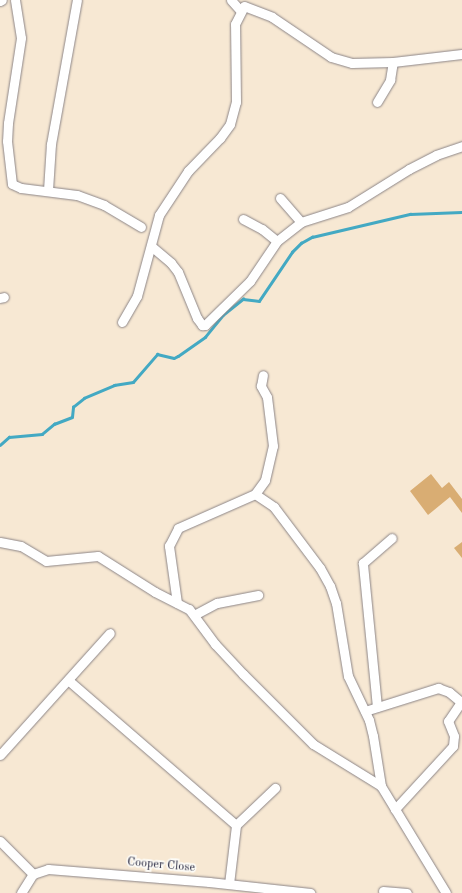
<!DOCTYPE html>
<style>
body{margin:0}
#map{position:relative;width:462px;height:893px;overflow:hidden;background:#f7e8d3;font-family:"Old Standard TT",serif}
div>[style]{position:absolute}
.stream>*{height:2.5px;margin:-1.25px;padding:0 1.25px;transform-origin:1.25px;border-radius:1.25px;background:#43a9c3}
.building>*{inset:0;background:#d9ad73}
.roads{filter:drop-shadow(0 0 1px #8c8587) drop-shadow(0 0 1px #8c8587)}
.minor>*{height:9px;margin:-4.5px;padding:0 4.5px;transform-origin:4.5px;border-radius:4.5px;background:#fff}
span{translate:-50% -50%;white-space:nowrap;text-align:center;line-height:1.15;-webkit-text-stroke:3.5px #fdfcf7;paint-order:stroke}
.street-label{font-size:12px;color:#22223b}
</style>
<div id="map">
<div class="stream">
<i style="left:0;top:445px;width:12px;rotate:-42deg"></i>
<i style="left:9px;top:437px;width:33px;rotate:-5deg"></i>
<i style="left:42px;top:434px;width:16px;rotate:-40deg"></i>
<i style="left:54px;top:424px;width:19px;rotate:-21deg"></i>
<i style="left:72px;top:417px;width:10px;rotate:-84deg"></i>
<i style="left:73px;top:407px;width:14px;rotate:-39deg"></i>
<i style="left:84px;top:398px;width:33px;rotate:-23deg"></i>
<i style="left:114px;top:385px;width:19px;rotate:-9deg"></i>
<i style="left:133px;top:382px;width:37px;rotate:-49deg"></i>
<i style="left:157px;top:354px;width:17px;rotate:13deg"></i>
<i style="left:174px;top:358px;width:4px;rotate:-27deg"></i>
<i style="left:178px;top:356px;width:33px;rotate:-35deg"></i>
<i style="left:205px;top:337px;width:28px;rotate:-51deg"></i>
<i style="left:223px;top:315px;width:26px;rotate:-39deg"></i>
<i style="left:243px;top:299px;width:16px;rotate:7deg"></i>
<i style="left:259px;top:301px;width:59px;rotate:-56deg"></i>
<i style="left:292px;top:252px;width:13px;rotate:-45deg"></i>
<i style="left:301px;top:243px;width:13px;rotate:-29deg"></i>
<i style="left:312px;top:237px;width:101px;rotate:-13.2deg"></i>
<i style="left:410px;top:214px;width:52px;rotate:-2.2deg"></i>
</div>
<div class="building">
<i style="clip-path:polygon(431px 474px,442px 488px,449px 482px,462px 499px,462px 513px,450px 497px,428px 515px,410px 491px)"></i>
<i style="clip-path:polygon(462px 542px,462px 558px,454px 548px)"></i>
</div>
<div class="roads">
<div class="minor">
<i style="left:15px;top:0;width:38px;rotate:81deg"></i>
<i style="left:21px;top:38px;width:86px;rotate:98.7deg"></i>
<i style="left:8px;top:123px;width:18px;rotate:93deg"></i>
<i style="left:7px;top:141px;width:43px;rotate:83.4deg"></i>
<i style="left:12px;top:184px;width:10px;rotate:24deg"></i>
<i style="left:21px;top:188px;width:56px;rotate:7.1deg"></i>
<i style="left:77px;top:195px;width:29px;rotate:20deg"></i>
<i style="left:104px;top:205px;width:43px;rotate:30.7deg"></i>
<i style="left:231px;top:0;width:13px;rotate:48deg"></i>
<i style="left:0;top:1px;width:2px;rotate:-27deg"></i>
<i style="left:377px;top:102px;width:26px;rotate:-59deg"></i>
<i style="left:390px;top:80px;width:18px;rotate:-81deg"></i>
<i style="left:48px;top:190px;width:46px;rotate:-86.3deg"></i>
<i style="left:51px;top:144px;width:146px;rotate:-79.8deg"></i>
<i style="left:280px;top:198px;width:32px;rotate:49deg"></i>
<i style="left:243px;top:219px;width:21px;rotate:28deg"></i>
<i style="left:262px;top:229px;width:19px;rotate:39deg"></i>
<i style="left:151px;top:246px;width:26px;rotate:40deg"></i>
<i style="left:171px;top:263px;width:11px;rotate:52deg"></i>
<i style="left:178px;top:272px;width:50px;rotate:67.6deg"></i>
<i style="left:197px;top:318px;width:9px;rotate:54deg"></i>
<i style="left:202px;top:325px;width:3px"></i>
<i style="left:205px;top:325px;width:63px;rotate:-44.4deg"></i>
<i style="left:250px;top:281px;width:48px;rotate:-56deg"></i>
<i style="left:277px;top:241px;width:31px;rotate:-38deg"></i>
<i style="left:301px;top:222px;width:49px;rotate:-17.7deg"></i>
<i style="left:348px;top:207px;width:72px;rotate:-31.9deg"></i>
<i style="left:409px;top:169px;width:30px;rotate:-27deg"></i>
<i style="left:436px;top:155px;width:28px;rotate:-19deg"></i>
<i style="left:0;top:298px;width:4px;rotate:-14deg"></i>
<i style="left:122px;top:322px;width:30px;rotate:-60deg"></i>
<i style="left:137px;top:296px;width:84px;rotate:-74.8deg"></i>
<i style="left:159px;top:215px;width:53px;rotate:-56.6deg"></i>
<i style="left:188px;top:171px;width:46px;rotate:-45.9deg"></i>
<i style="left:220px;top:138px;width:17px;rotate:-54deg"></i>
<i style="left:230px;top:124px;width:23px;rotate:-75deg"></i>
<i style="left:236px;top:102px;width:78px;rotate:-90.7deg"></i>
<i style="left:235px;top:24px;width:20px;rotate:-63deg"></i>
<i style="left:244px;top:6px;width:30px;rotate:21deg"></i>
<i style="left:272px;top:17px;width:71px;rotate:34.1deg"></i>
<i style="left:331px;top:57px;width:22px;rotate:16deg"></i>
<i style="left:352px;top:63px;width:41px;rotate:-1.4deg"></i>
<i style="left:393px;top:62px;width:69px;rotate:-6.6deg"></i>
<i style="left:255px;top:494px;width:17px;rotate:-54deg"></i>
<i style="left:265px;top:480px;width:35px;rotate:-77deg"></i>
<i style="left:273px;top:446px;width:49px;rotate:-97deg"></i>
<i style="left:267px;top:397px;width:13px;rotate:-119deg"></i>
<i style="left:261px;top:386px;width:11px;rotate:-80deg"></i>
<i style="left:0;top:542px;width:21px;rotate:11deg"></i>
<i style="left:21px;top:546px;width:29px;rotate:31deg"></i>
<i style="left:46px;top:561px;width:52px;rotate:-5.5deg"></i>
<i style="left:98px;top:556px;width:67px;rotate:32.3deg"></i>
<i style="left:155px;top:592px;width:38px;rotate:27deg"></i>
<i style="left:189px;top:609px;width:44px;rotate:53.4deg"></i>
<i style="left:215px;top:644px;width:41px;rotate:47deg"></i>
<i style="left:243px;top:674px;width:99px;rotate:45deg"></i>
<i style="left:313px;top:744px;width:80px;rotate:31.7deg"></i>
<i style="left:177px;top:603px;width:58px;rotate:-98deg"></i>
<i style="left:169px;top:546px;width:20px;rotate:-63deg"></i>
<i style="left:178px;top:528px;width:84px;rotate:-23.8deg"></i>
<i style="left:255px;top:494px;width:23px;rotate:34deg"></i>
<i style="left:274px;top:507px;width:76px;rotate:53deg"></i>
<i style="left:320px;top:568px;width:21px;rotate:61deg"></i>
<i style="left:330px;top:586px;width:18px;rotate:71deg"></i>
<i style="left:336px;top:603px;width:74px;rotate:80.7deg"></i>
<i style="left:348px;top:676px;width:49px;rotate:64.5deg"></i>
<i style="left:369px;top:720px;width:16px;rotate:76deg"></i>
<i style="left:373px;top:736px;width:51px;rotate:80.9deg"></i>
<i style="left:381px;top:786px;width:125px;rotate:58.7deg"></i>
<i style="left:194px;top:615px;width:26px;rotate:-28deg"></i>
<i style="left:217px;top:603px;width:42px;rotate:-11deg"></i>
<i style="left:68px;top:680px;width:222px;rotate:40.8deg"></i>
<i style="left:377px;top:707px;width:145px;rotate:-95.6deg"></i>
<i style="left:363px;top:563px;width:38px;rotate:-41deg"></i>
<i style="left:365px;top:711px;width:77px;rotate:-17.5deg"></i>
<i style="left:438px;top:688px;width:12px;rotate:20deg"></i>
<i style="left:449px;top:692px;width:16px;rotate:40deg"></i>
<i style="left:461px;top:702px;width:23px;rotate:124deg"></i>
<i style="left:448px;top:721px;width:16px;rotate:68deg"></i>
<i style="left:454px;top:736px;width:10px;rotate:96deg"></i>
<i style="left:453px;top:746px;width:86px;rotate:132.6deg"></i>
<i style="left:0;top:755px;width:164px;rotate:-48deg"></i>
<i style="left:0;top:841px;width:47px;rotate:45deg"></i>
<i style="left:229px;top:884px;width:59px;rotate:-83.2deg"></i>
<i style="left:236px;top:825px;width:54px;rotate:-43.5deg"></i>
<i style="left:383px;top:891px;width:24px;rotate:5deg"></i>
<i style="left:21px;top:893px;width:22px;rotate:-58deg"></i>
<i style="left:33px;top:874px;width:16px;rotate:-18deg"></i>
<i style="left:48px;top:869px;width:162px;rotate:4.6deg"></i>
<i style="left:209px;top:882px;width:102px;rotate:6.2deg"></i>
</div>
</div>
<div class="street-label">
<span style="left:161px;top:866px;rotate:5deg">Cooper Close</span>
</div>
</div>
